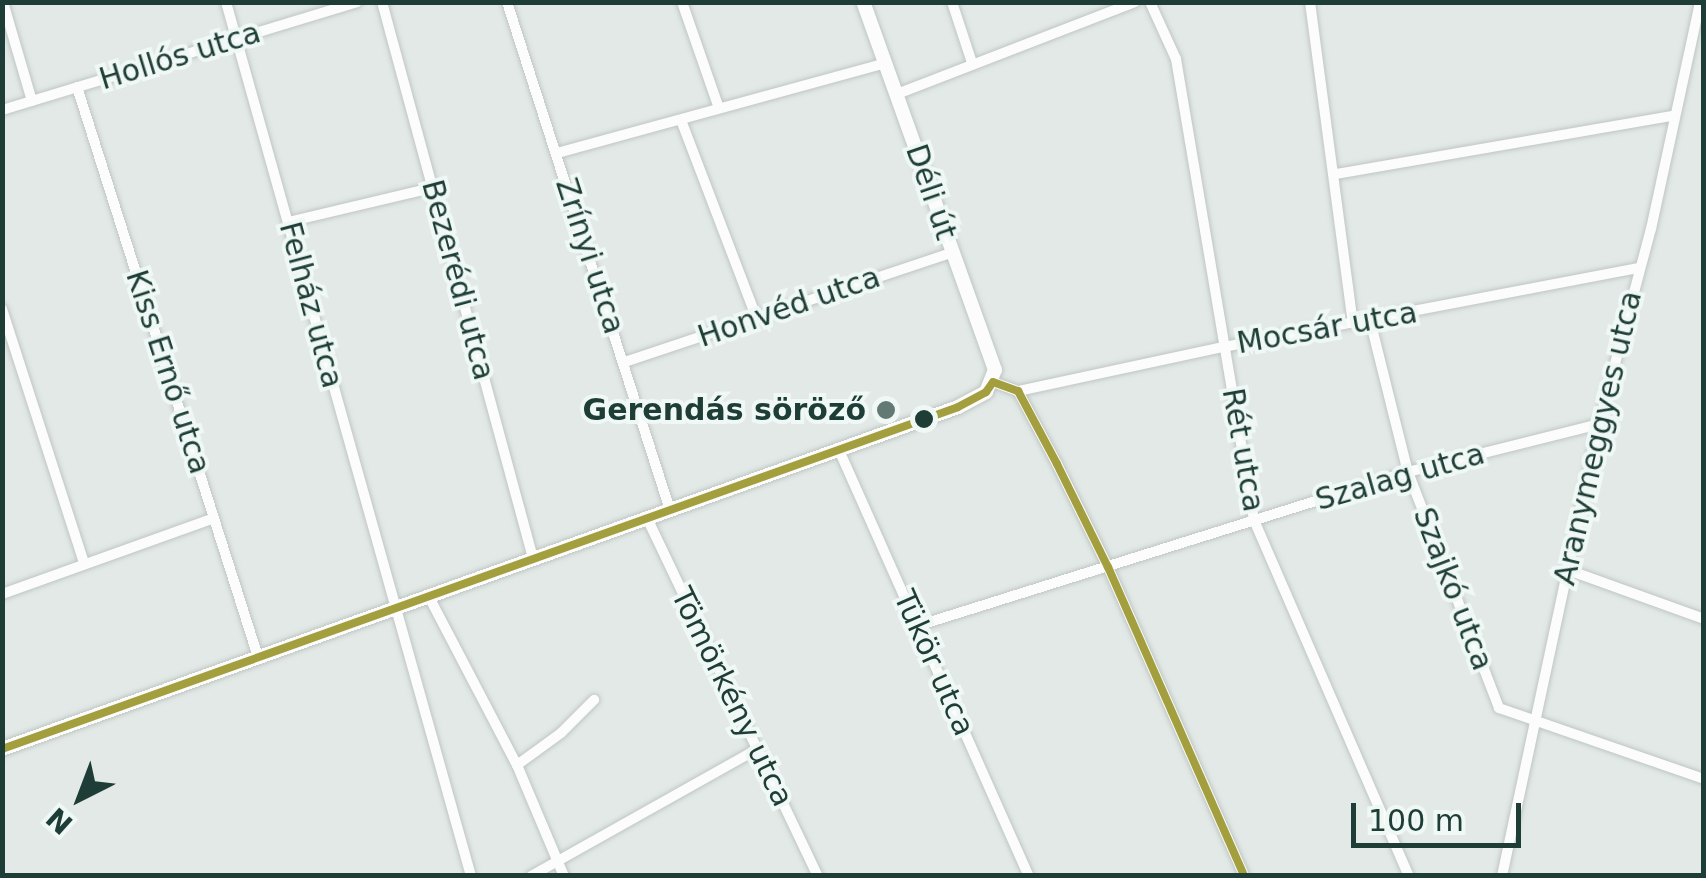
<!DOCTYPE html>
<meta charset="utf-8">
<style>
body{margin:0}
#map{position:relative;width:1706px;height:878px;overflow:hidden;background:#e2e9e6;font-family:"DejaVu Sans",sans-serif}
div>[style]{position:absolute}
.roads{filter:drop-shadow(0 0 2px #bfc6c3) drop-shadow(0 0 2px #bfc6c3)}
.minor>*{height:10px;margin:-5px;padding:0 5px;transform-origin:5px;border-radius:5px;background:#fbfcfb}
.secondary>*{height:14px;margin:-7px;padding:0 7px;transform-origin:7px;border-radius:7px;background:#fbfcfb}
.bus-1>*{height:8px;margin:-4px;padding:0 4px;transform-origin:4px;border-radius:4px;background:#a39f3e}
.dots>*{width:28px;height:28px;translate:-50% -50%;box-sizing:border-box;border:5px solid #eff8f4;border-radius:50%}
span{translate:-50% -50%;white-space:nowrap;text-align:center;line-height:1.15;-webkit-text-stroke:8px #eff8f4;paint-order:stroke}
.street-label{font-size:30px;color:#1e3d36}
.poi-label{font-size:30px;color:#1e3d36;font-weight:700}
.right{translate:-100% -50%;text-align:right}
.frame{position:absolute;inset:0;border:5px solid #1e3d36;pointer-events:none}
.north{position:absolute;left:30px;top:748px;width:100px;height:100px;-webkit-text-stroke:8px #eff8f4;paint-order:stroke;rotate:222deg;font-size:28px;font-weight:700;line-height:40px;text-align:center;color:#1e3d36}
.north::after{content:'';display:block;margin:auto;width:35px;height:45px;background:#1e3d36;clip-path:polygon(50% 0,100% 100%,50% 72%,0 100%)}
.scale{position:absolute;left:1351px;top:803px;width:170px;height:45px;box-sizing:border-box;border:5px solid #1e3d36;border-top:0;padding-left:12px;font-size:30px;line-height:35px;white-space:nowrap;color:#1e3d36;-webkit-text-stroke:8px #eff8f4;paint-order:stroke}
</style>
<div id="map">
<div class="roads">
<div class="minor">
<i style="left:3px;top:2px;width:103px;rotate:73.7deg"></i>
<i style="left:226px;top:2px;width:908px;rotate:74.34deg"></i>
<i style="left:382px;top:2px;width:576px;rotate:74.81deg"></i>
<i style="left:507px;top:2px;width:534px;rotate:72.21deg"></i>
<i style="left:682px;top:2px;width:112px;rotate:70.8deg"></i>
<i style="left:952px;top:2px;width:64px;rotate:71.8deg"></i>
<i style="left:1150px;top:2px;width:63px;rotate:65.5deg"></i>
<i style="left:1176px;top:59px;width:468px;rotate:80.4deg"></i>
<i style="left:1254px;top:520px;width:388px;rotate:66.5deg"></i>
<i style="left:1310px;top:2px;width:324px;rotate:82.4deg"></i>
<i style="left:77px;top:87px;width:598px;rotate:72.38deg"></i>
<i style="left:897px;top:94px;width:255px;rotate:-21.1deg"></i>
<i style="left:2px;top:110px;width:371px;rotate:-16.9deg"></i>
<i style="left:681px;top:120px;width:210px;rotate:69.1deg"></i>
<i style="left:557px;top:153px;width:340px;rotate:-15.3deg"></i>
<i style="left:1336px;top:174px;width:342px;rotate:-9.8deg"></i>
<i style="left:288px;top:222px;width:148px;rotate:-13.3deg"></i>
<i style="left:2px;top:309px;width:267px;rotate:72.1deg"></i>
<i style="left:1370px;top:320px;width:157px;rotate:76deg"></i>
<i style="left:1408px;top:472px;width:253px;rotate:68.9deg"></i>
<i style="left:1499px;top:708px;width:217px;rotate:19.1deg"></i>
<i style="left:625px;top:362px;width:346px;rotate:-18.5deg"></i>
<i style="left:993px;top:382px;width:27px;rotate:20deg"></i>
<i style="left:1018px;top:391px;width:83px;rotate:61.9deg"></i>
<i style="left:1057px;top:464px;width:115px;rotate:63.7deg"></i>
<i style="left:1108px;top:567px;width:338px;rotate:66.2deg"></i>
<i style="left:1018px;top:391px;width:211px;rotate:-12.1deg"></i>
<i style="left:1224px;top:347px;width:420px;rotate:-10.8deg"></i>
<i style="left:839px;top:450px;width:466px;rotate:66deg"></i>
<i style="left:647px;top:518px;width:397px;rotate:64.5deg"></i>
<i style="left:1568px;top:570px;width:145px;rotate:19.8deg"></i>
<i style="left:2px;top:594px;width:225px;rotate:-19.7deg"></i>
<i style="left:428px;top:595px;width:192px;rotate:62.4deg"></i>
<i style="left:517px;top:765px;width:121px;rotate:67.1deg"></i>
<i style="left:917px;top:626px;width:515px;rotate:-17.41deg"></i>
<i style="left:1408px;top:472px;width:197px;rotate:-14.1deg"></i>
<i style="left:517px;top:765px;width:54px;rotate:-36deg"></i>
<i style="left:561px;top:733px;width:47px;rotate:-45deg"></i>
<i style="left:531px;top:876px;width:259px;rotate:-29.3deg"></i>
<i style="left:1502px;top:876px;width:462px;rotate:-77.9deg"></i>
<i style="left:1599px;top:424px;width:202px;rotate:-75.1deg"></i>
<i style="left:1651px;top:229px;width:232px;rotate:-77.8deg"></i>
</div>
<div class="secondary">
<i style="left:2px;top:749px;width:1015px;rotate:-19.68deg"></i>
<i style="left:958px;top:407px;width:32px;rotate:-28deg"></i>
<i style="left:986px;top:392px;width:24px;rotate:-68deg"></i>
<i style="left:995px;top:370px;width:391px;rotate:-109.7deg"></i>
</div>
</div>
<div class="bus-1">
<i style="left:993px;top:382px;width:27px;rotate:20deg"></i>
<i style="left:1018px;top:391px;width:83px;rotate:61.9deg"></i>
<i style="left:1057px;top:464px;width:115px;rotate:63.7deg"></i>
<i style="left:1108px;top:567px;width:338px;rotate:66.2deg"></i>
<i style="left:2px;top:749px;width:1015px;rotate:-19.68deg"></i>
<i style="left:958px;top:407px;width:32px;rotate:-28deg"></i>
<i style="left:986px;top:392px;width:12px;rotate:-55deg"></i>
</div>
<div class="dots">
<i style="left:886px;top:410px;background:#637974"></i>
<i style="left:924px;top:419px;background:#1e3d36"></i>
</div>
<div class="street-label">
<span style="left:180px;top:56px;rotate:-17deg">Hollós utca</span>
<span style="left:931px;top:192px;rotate:71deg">Déli út</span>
<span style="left:590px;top:256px;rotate:72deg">Zrínyi utca</span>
<span style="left:458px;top:280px;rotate:75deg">Bezerédi utca</span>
<span style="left:311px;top:305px;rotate:75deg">Felház utca</span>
<span style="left:789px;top:307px;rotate:-19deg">Honvéd utca</span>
<span style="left:1327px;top:328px;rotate:-10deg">Mocsár utca</span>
<span style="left:168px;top:372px;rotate:72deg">Kiss Ernő utca</span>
<span style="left:1598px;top:438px;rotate:-77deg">Aranymeggyes utca</span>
<span style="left:1243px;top:450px;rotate:80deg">Rét utca</span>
<span style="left:1400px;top:477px;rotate:-16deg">Szalag utca</span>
<span style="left:1453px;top:589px;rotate:69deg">Szajkó utca</span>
<span style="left:934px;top:663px;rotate:66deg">Tükör utca</span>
<span style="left:732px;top:697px;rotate:64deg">Tömörkény utca</span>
</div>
<div class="poi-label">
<span class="right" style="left:866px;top:410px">Gerendás söröző</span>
</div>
<div class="frame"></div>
<div class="north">N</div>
<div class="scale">100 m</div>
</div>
